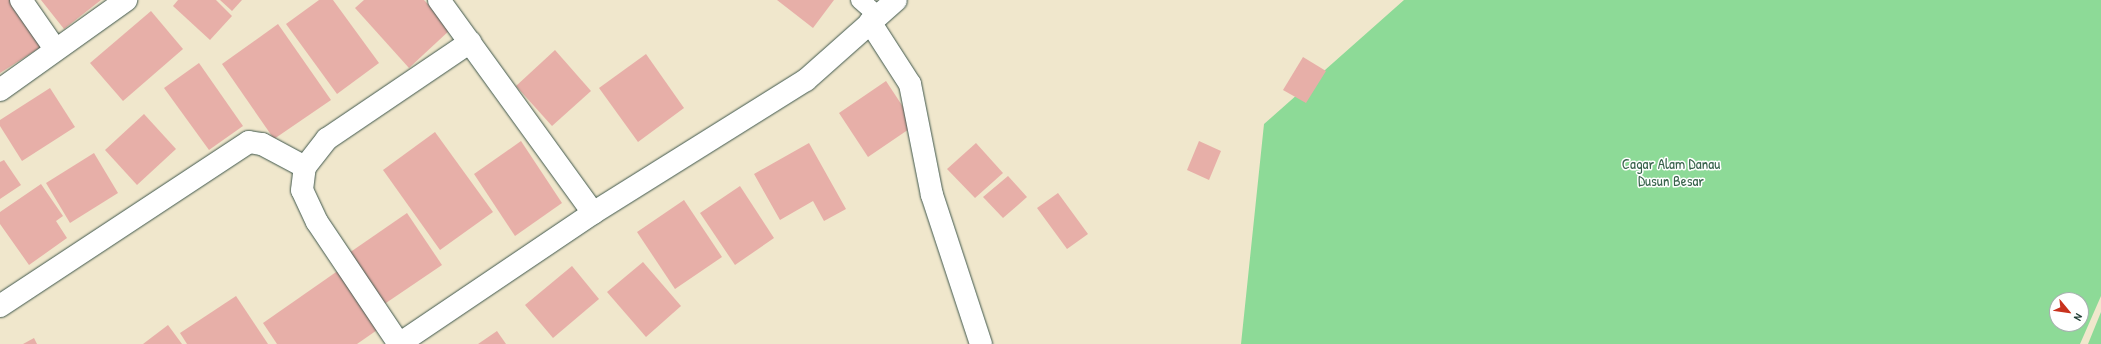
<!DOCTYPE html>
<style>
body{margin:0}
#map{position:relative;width:2101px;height:344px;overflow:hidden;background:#f0e7cc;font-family:"Patrick Hand",sans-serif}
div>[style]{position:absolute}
.green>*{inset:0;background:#8dda97}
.building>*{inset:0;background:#e7afa8}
.roads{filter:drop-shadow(0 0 1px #3e564b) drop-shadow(0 0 1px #3e564b)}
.lane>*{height:18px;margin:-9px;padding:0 9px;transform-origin:9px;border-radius:9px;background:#fff}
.street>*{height:22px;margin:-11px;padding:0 11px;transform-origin:11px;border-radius:11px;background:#fff}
span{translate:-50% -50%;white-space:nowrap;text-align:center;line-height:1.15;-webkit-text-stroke:3px #fff;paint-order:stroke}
.park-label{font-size:15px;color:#3a644d}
.north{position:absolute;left:2049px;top:292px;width:40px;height:40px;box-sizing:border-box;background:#fff;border:1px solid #a5b1ae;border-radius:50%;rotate:119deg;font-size:11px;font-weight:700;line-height:16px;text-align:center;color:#1f3d34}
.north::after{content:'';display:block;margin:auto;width:14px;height:18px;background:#c8321e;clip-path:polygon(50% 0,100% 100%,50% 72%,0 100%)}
</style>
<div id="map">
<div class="green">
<i style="clip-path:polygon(evenodd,1404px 0,2101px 0,2101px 296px,2080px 344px,1241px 344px,1264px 124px,1404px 0,2057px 300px,2081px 300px,2081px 324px,2057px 324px,2057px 300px)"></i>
<i style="clip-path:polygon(2101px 312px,2101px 344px,2088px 344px)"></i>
</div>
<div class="building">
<i style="clip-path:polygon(0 0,11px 0,41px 47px,0 73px)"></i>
<i style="clip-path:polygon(41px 0,101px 0,64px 29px)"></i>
<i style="clip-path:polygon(178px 0,216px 0,232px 16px,210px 40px,173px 6px)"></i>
<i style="clip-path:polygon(220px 0,242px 0,232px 11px)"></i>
<i style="clip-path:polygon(319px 0,333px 0,379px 63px,337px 94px,286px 24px)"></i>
<i style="clip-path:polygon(364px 0,424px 0,451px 29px,409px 68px,355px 8px)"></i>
<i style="clip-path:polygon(777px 0,834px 0,813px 28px)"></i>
<i style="clip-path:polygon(151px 11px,183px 49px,123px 101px,90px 63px)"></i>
<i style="clip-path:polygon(278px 24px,331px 100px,274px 139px,222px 64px)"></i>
<i style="clip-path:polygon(555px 50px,591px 91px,552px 126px,516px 86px)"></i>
<i style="clip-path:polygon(646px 54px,684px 108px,638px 142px,599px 88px)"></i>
<i style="clip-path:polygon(1303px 57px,1326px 71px,1306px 103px,1283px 90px)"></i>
<i style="clip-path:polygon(199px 63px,243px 126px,209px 150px,164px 88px)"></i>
<i style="clip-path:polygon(886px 81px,915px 125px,868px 157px,839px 113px)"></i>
<i style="clip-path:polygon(50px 88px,75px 127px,22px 161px,0 126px,0 120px)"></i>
<i style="clip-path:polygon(144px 114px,176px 149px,137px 185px,105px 150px)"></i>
<i style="clip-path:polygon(435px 132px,493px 212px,440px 250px,383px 170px)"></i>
<i style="clip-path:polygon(521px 141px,562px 203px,515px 236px,474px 174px)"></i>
<i style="clip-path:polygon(1199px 141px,1221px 151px,1209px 180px,1187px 170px)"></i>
<i style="clip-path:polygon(809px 143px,846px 209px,824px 221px,813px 201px,780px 220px,754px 174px)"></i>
<i style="clip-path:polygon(976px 143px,1003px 173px,975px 198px,947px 169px)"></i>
<i style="clip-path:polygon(94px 153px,118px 193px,70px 223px,46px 183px)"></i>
<i style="clip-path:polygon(4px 160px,21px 185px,0 199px,0 162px)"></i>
<i style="clip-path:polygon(1008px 176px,1027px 197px,1003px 218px,983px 197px)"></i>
<i style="clip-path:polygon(41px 184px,63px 216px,56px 221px,67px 238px,29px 265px,0 224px,0 212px)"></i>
<i style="clip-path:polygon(740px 186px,774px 238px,735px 265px,700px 213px)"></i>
<i style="clip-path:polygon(1058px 193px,1088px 234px,1067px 249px,1037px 208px)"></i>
<i style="clip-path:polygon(684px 200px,722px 257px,675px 289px,637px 232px)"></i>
<i style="clip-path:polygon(407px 213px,442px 265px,383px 305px,349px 253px)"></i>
<i style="clip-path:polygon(643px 262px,681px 306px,646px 337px,607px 292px)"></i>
<i style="clip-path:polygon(572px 266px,599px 299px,553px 338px,525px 305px)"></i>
<i style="clip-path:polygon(339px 270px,380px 328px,357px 344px,277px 344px,263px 323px)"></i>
<i style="clip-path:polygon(236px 296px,268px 344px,187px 344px,180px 333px)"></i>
<i style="clip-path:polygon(168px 325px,182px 344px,143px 344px)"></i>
<i style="clip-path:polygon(497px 331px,506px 344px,478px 344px)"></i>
<i style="clip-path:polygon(34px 338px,37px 344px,23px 344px)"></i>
</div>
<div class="roads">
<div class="lane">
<i style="left:860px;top:0;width:23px;rotate:41deg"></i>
</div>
<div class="street">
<i style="left:21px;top:0;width:60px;rotate:55.2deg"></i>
<i style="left:439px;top:0;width:263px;rotate:54.1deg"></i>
<i style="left:870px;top:22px;width:74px;rotate:57.2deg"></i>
<i style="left:910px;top:84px;width:113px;rotate:78.8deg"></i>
<i style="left:932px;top:195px;width:157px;rotate:71.8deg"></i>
<i style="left:0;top:90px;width:155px;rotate:-35.5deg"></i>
<i style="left:0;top:306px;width:298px;rotate:-33.4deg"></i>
<i style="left:249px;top:142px;width:13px;rotate:9deg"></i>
<i style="left:262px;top:144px;width:49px;rotate:28.1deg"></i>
<i style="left:399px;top:344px;width:234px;rotate:-34deg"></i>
<i style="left:593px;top:213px;width:251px;rotate:-32deg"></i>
<i style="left:806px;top:80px;width:120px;rotate:-41.6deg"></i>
<i style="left:399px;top:344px;width:147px;rotate:-123.9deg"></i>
<i style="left:317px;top:222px;width:35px;rotate:-115deg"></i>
<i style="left:302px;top:190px;width:23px;rotate:-83deg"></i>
<i style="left:305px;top:167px;width:36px;rotate:-52deg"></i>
<i style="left:327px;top:139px;width:173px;rotate:-34.1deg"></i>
</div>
</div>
<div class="park-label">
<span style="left:1671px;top:172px">Cagar Alam Danau<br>Dusun Besar</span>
</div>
<div class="north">N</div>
</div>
